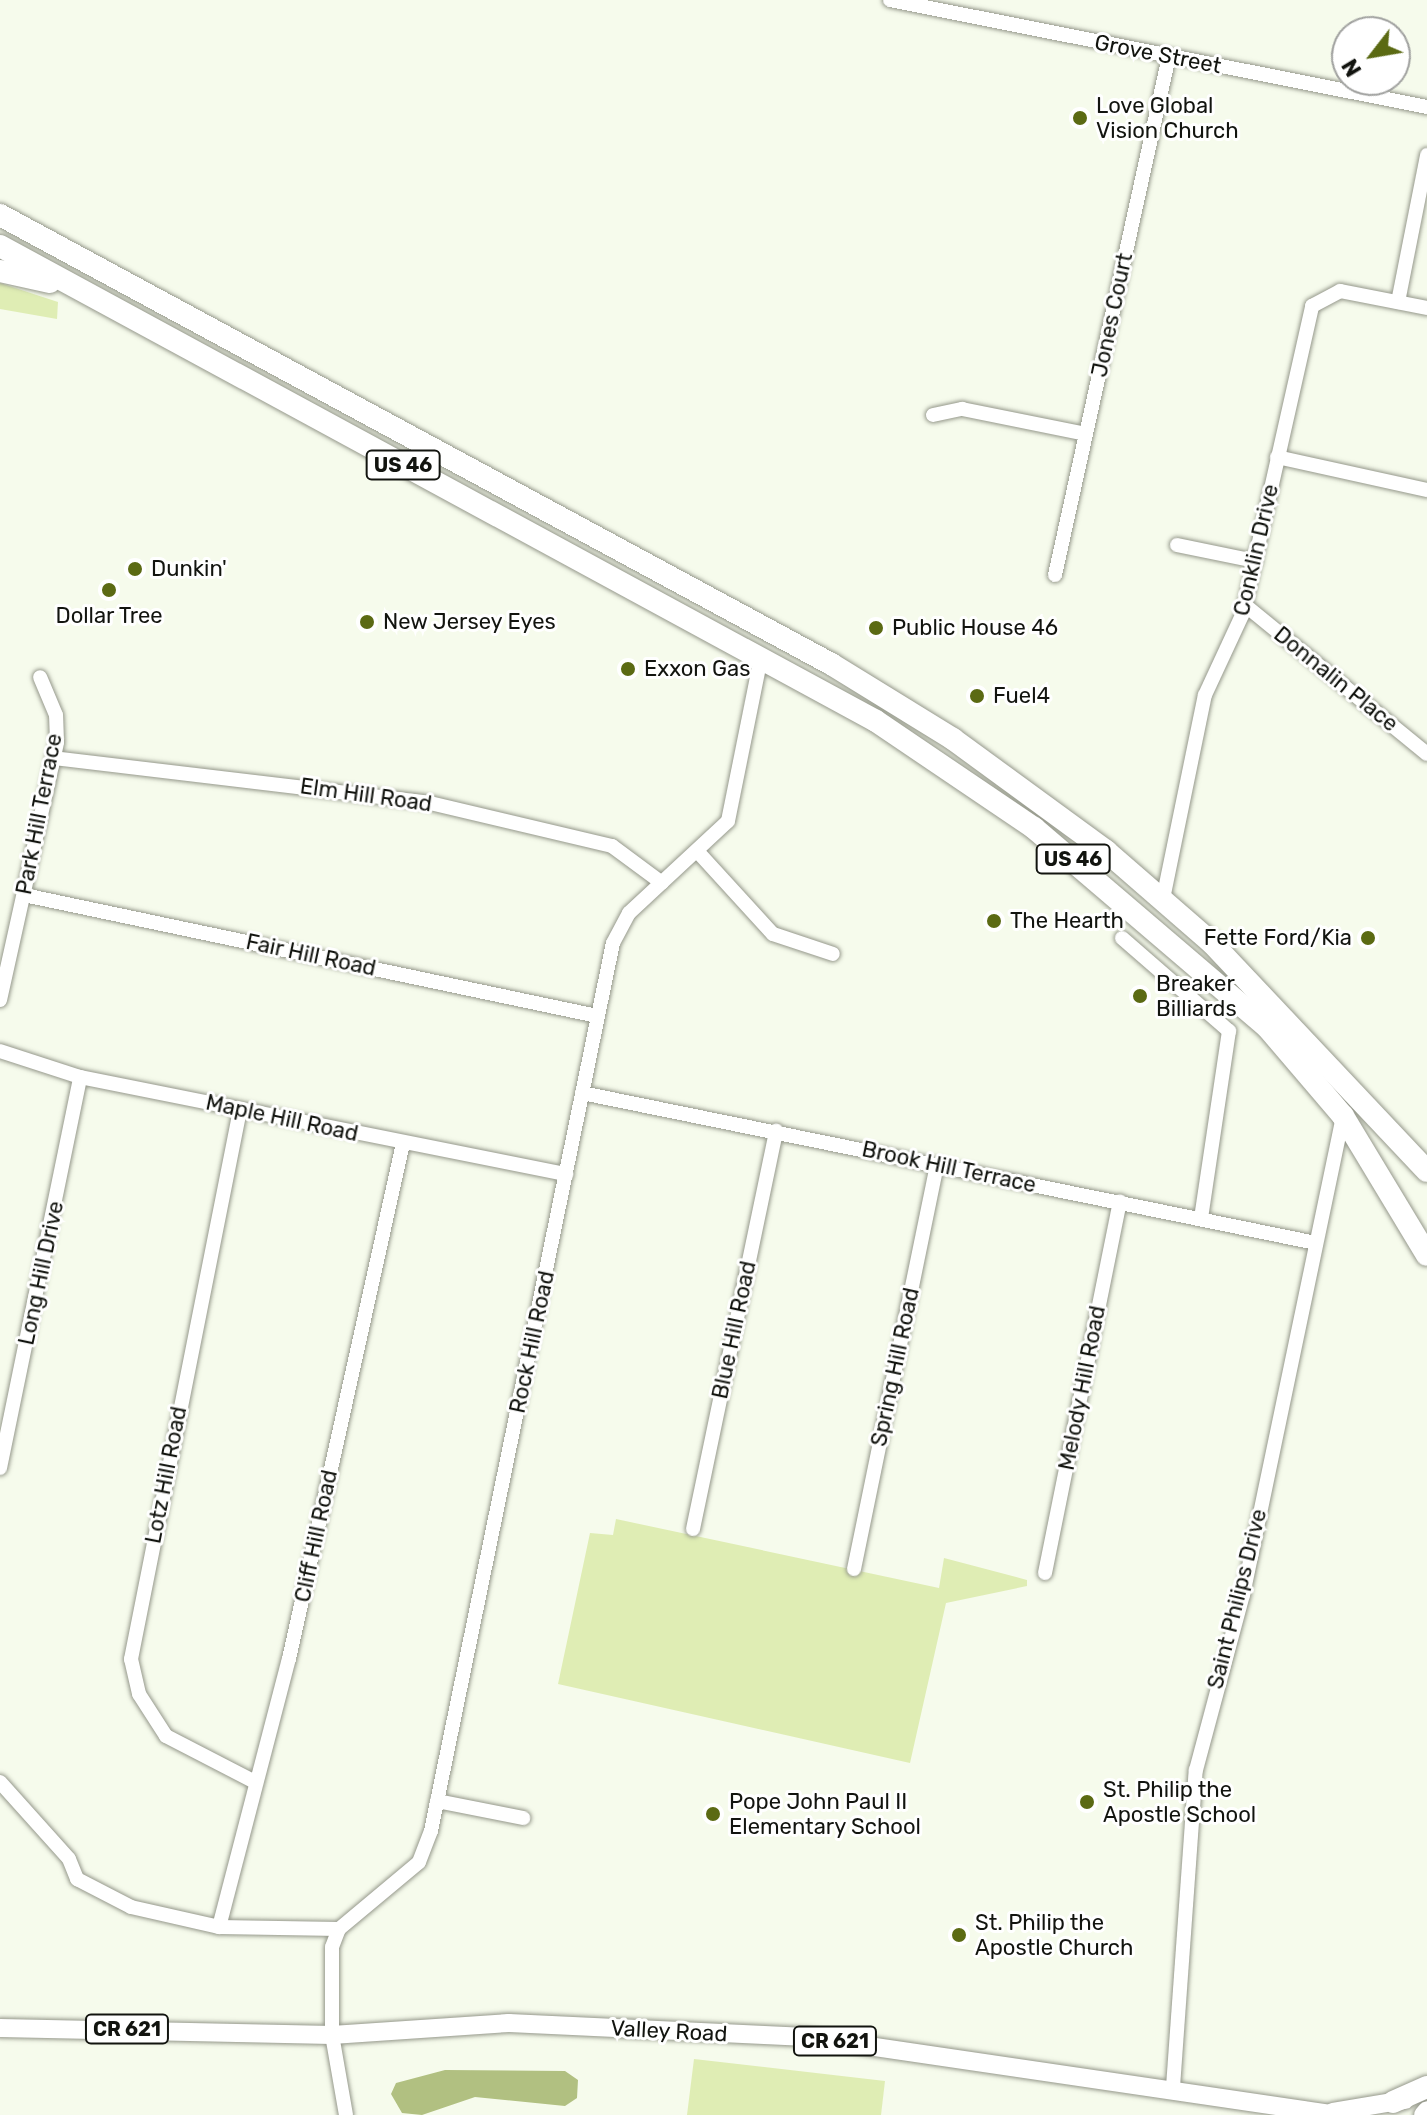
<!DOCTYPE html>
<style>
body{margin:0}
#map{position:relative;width:1427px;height:2115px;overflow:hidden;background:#f6fbec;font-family:Rubik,sans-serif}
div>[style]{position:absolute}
.green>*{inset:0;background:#dfedb4}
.water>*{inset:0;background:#b1c081}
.roads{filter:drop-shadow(0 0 2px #95988b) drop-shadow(0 0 2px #95988b)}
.minor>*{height:14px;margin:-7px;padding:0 7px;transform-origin:7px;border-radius:7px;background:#fff}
.major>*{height:18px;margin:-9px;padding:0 9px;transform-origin:9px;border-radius:9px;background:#fff}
.highway>*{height:22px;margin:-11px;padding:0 11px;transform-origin:11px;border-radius:11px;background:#fff}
.dots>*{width:22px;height:22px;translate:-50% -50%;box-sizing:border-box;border:4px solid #fff;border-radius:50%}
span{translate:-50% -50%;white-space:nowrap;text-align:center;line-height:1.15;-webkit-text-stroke:6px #fff;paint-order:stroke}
.shield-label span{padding:2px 6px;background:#fff;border:2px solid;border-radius:6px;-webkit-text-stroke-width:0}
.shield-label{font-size:20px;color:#12140f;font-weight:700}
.street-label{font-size:22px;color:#12140f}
.poi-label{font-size:22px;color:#12140f}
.left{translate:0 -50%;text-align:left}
.right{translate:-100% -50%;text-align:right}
.north{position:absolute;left:1331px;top:16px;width:80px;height:80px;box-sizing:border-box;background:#fff;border:2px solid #a0a19f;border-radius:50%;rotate:239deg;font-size:22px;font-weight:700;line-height:32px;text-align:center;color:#12140f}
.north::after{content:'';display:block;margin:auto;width:28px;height:36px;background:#5b6a13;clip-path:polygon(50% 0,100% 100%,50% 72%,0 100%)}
</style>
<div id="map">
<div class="green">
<i style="clip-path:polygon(0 283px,58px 302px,57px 319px,0 309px)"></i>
<i style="clip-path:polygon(616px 1519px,939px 1588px,944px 1558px,1027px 1580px,1027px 1586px,946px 1603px,910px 1763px,558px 1684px,590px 1533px,613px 1535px)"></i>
<i style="clip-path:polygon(694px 2059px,885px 2081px,881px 2115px,687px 2115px)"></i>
</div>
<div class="water">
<i style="clip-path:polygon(445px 2070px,565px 2071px,578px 2080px,577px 2098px,565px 2106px,475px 2097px,422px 2115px,402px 2113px,391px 2094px,396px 2083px)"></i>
</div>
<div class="roads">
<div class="minor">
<i style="left:890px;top:0;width:548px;rotate:11.27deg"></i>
<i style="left:1398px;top:302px;width:150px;rotate:-78.8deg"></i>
<i style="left:933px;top:415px;width:30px;rotate:-12deg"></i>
<i style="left:962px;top:409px;width:126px;rotate:11.4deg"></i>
<i style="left:1277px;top:457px;width:154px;rotate:12.4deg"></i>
<i style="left:1177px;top:545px;width:80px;rotate:11.6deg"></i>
<i style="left:1055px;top:575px;width:531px;rotate:-77.61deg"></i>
<i style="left:1245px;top:605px;width:235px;rotate:39.3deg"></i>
<i style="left:53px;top:758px;width:380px;rotate:6.8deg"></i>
<i style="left:430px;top:803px;width:187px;rotate:13.3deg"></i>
<i style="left:612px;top:846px;width:62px;rotate:36.5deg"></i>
<i style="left:698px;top:852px;width:111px;rotate:47.6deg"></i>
<i style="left:773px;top:934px;width:63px;rotate:18.4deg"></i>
<i style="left:24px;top:895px;width:586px;rotate:11.92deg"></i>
<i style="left:1163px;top:899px;width:208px;rotate:-78.4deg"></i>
<i style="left:1205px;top:695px;width:90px;rotate:-65.1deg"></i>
<i style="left:1243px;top:613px;width:315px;rotate:-77.3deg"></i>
<i style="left:1312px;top:306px;width:32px;rotate:-28deg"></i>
<i style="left:1340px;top:291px;width:89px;rotate:11.1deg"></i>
<i style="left:1122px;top:938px;width:142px;rotate:41deg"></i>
<i style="left:1229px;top:1031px;width:190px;rotate:98.5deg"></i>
<i style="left:0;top:1000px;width:264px;rotate:-77.5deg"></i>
<i style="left:57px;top:742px;width:27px;rotate:-92deg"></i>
<i style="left:56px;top:715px;width:41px;rotate:-112.8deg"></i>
<i style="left:0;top:1051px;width:84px;rotate:18deg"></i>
<i style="left:80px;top:1077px;width:496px;rotate:11.3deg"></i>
<i style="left:582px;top:1093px;width:749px;rotate:11.55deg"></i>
<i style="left:240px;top:1110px;width:560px;rotate:101.23deg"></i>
<i style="left:131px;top:1659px;width:36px;rotate:77deg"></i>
<i style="left:139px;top:1694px;width:50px;rotate:57.3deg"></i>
<i style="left:166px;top:1736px;width:98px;rotate:27.3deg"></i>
<i style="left:0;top:1468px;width:399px;rotate:-78.4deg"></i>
<i style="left:693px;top:1529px;width:407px;rotate:-78.2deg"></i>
<i style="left:854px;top:1569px;width:413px;rotate:-78.4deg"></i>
<i style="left:1045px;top:1573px;width:379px;rotate:-78.6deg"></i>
<i style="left:0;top:1782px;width:103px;rotate:48.1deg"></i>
<i style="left:69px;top:1859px;width:22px;rotate:68deg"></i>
<i style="left:77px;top:1879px;width:61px;rotate:27.4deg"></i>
<i style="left:131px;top:1907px;width:90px;rotate:12.8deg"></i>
<i style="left:219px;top:1927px;width:120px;rotate:1deg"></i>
<i style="left:437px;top:1801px;width:88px;rotate:11.2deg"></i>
<i style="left:219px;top:1927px;width:277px;rotate:-75.4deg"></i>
<i style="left:289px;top:1659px;width:528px;rotate:-77.54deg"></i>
<i style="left:1173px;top:2087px;width:318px;rotate:-85.9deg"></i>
<i style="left:1196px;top:1770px;width:181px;rotate:-75deg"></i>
<i style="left:1243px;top:1595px;width:489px;rotate:-78.2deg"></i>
<i style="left:346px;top:2115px;width:81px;rotate:-99.9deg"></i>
<i style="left:332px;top:2035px;width:88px;rotate:-90deg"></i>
<i style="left:332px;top:1947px;width:19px;rotate:-69deg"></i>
<i style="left:339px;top:1929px;width:104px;rotate:-39.9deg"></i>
<i style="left:419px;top:1862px;width:33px;rotate:-69deg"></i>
<i style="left:431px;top:1831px;width:906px;rotate:-78.42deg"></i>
<i style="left:613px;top:943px;width:34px;rotate:-62deg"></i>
<i style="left:629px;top:913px;width:135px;rotate:-42.9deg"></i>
<i style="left:728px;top:821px;width:167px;rotate:-78.6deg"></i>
</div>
<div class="major">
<i style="left:0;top:2028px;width:332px;rotate:1.2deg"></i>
<i style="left:332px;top:2035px;width:177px;rotate:-3.9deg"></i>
<i style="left:509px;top:2023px;width:298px;rotate:2.7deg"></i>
<i style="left:807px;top:2037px;width:536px;rotate:8.37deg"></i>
<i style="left:1333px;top:2112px;width:73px;rotate:-9.5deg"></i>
<i style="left:1423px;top:2115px;width:6px;rotate:-51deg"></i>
</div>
<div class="highway">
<i style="left:0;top:215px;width:945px;rotate:28.38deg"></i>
<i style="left:831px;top:664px;width:143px;rotate:31.6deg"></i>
<i style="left:953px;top:739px;width:190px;rotate:36.2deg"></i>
<i style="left:1106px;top:851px;width:140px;rotate:41deg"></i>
<i style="left:1212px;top:943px;width:313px;rotate:46.7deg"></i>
<i style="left:0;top:246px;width:996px;rotate:28.47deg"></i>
<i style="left:876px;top:721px;width:191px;rotate:34.1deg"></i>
<i style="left:1034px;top:828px;width:306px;rotate:40.5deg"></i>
<i style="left:1267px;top:1027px;width:117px;rotate:49.5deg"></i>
<i style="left:1343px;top:1116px;width:162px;rotate:58.9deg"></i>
<i style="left:0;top:271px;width:51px;rotate:12.4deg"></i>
<i style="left:1393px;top:2102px;width:37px;rotate:-24deg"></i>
</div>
</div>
<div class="dots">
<i style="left:1080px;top:118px;background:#5b6a13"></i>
<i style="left:135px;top:569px;background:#5b6a13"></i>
<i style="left:109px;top:590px;background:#5b6a13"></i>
<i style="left:367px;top:622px;background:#5b6a13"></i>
<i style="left:876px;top:628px;background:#5b6a13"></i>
<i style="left:628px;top:669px;background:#5b6a13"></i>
<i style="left:977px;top:696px;background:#5b6a13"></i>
<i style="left:994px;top:921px;background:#5b6a13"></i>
<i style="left:1368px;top:938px;background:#5b6a13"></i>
<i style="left:1140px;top:996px;background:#5b6a13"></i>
<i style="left:1087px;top:1802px;background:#5b6a13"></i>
<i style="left:713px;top:1814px;background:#5b6a13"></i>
<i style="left:959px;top:1935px;background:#5b6a13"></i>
</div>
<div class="shield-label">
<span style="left:403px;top:465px">US 46</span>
<span style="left:1073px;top:859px">US 46</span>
<span style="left:127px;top:2029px">CR 621</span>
<span style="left:835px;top:2041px">CR 621</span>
</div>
<div class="street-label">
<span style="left:1158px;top:54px;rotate:11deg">Grove Street</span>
<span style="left:1112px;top:315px;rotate:-78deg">Jones Court</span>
<span style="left:1256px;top:550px;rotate:-77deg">Conklin Drive</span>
<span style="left:1336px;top:679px;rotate:39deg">Donnalin Place</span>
<span style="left:366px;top:795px;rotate:8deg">Elm Hill Road</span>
<span style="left:39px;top:814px;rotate:-79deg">Park Hill Terrace</span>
<span style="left:311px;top:955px;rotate:12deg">Fair Hill Road</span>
<span style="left:282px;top:1118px;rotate:12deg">Maple Hill Road</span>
<span style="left:949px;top:1167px;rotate:12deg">Brook Hill Terrace</span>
<span style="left:41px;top:1273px;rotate:-78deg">Long Hill Drive</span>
<span style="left:734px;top:1330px;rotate:-78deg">Blue Hill Road</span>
<span style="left:532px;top:1342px;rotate:-78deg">Rock Hill Road</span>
<span style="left:895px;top:1367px;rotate:-78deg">Spring Hill Road</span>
<span style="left:1082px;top:1388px;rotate:-79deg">Melody Hill Road</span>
<span style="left:166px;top:1475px;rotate:-79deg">Lotz Hill Road</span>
<span style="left:316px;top:1536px;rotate:-78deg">Cliff Hill Road</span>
<span style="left:1237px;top:1599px;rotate:-76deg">Saint Philips Drive</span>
<span style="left:669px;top:2031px;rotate:3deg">Valley Road</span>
</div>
<div class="poi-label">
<span class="left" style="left:1096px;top:118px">Love Global<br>Vision Church</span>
<span class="left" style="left:151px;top:569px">Dunkin'</span>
<span style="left:109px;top:616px">Dollar Tree</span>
<span class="left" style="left:383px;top:622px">New Jersey Eyes</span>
<span class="left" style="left:892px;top:628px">Public House 46</span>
<span class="left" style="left:644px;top:669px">Exxon Gas</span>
<span class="left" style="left:993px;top:696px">Fuel4</span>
<span class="left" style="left:1010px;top:921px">The Hearth</span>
<span class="right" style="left:1352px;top:938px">Fette Ford/Kia</span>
<span class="left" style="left:1156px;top:996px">Breaker<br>Billiards</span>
<span class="left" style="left:1103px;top:1802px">St. Philip the<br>Apostle School</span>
<span class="left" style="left:729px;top:1814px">Pope John Paul II<br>Elementary School</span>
<span class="left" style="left:975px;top:1935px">St. Philip the<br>Apostle Church</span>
</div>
<div class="north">N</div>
</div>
